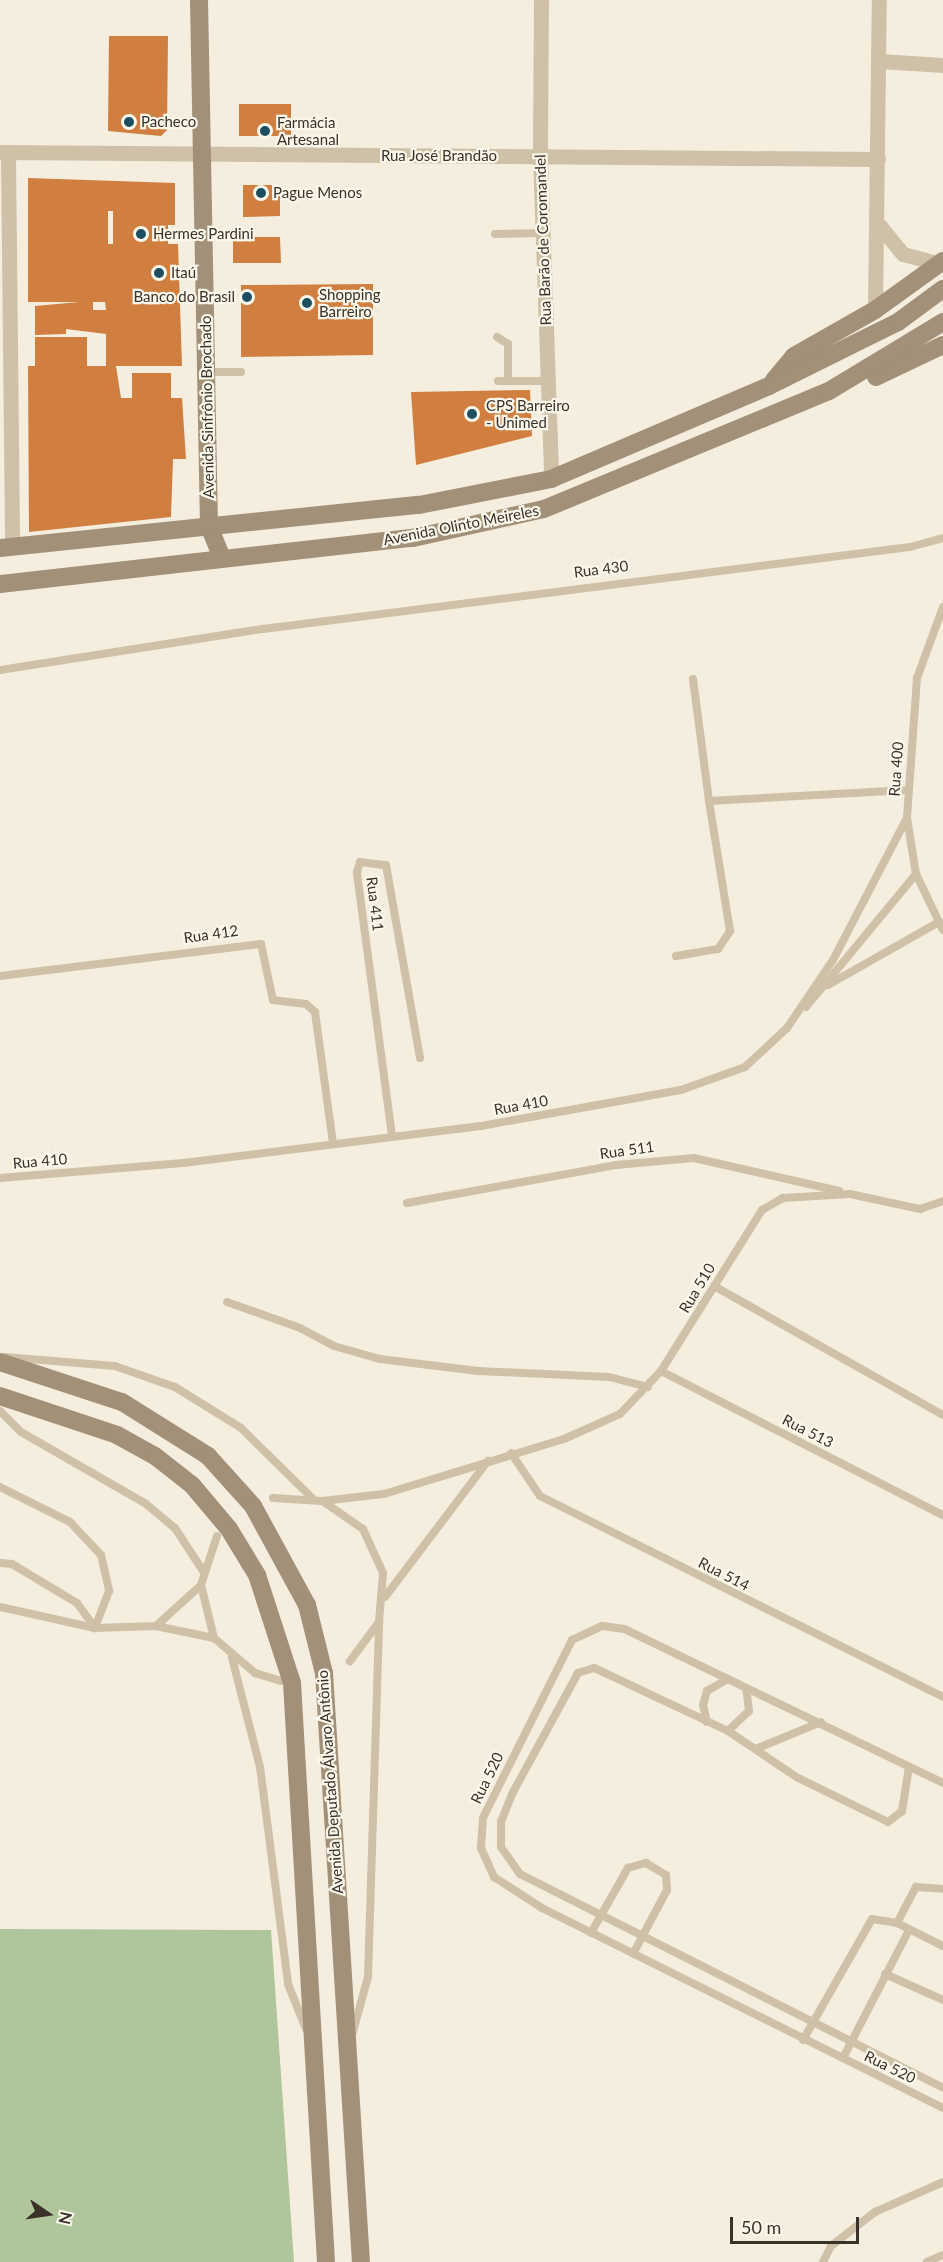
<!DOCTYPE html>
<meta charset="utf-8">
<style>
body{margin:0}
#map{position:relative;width:943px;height:2262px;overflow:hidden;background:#f5eede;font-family:Lato,sans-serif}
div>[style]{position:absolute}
.green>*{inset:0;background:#afc59c}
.building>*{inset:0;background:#d07f40}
.lane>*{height:8px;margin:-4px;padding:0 4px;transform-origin:4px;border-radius:4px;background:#cec1a8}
.street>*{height:15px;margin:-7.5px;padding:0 7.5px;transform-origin:7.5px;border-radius:7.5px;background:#cec1a8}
.secondary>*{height:18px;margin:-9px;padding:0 9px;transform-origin:9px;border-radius:9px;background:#a29079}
.dots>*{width:16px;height:16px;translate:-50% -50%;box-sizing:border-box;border:3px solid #fbf7eb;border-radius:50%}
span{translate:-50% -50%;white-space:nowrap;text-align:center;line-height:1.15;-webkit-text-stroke:4.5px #fbf7eb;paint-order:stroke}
.poi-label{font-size:15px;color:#3a3229}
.left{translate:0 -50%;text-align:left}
.right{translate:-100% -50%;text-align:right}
.street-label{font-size:15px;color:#3a3229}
.north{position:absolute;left:18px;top:2184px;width:60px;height:60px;-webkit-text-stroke:4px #fbf7eb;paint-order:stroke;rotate:103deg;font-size:16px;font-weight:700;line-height:24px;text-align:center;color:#3a3229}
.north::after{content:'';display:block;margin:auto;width:21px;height:27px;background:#3a3229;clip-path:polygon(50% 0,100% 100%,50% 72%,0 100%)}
.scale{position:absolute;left:730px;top:2217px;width:129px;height:27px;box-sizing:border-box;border:3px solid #3a3229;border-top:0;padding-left:8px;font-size:18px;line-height:21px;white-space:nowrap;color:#3a3229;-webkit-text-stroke:4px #fbf7eb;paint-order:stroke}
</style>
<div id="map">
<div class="green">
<i style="clip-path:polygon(0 1929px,271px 1930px,294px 2262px,0 2262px)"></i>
</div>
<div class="building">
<i style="clip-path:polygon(109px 36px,168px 36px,167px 130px,161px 136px,108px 131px)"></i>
<i style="clip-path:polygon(239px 104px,291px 104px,291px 136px,239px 136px)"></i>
<i style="clip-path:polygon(evenodd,28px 178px,175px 183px,175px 225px,168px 225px,168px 244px,178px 244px,182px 366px,116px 366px,121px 398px,132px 398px,132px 373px,171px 373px,171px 398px,182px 398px,186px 459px,173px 459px,171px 517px,29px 532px,28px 366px,35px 366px,35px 337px,87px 337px,87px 366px,106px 366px,106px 334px,66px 329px,66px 334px,35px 335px,35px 306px,79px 302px,28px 302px,28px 178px,108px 211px,113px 211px,113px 244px,108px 244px,108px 211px,28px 178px,93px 302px,105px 302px,106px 310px,93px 310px,93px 302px)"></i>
<i style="clip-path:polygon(243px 185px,280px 185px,280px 216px,243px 217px)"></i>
<i style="clip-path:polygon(233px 237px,280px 237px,281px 263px,233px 263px)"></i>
<i style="clip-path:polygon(373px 284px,373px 355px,241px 357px,241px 285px)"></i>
<i style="clip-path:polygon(530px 390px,532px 436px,416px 465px,411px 392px)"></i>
</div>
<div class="lane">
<i style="left:495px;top:234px;width:47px;rotate:-1.2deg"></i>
<i style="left:497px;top:337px;width:13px;rotate:32deg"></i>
<i style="left:508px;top:344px;width:37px;rotate:90deg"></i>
<i style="left:207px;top:372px;width:34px"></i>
<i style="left:498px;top:381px;width:50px"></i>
<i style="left:943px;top:607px;width:76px;rotate:110.1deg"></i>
<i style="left:917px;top:678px;width:140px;rotate:94.1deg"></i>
<i style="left:907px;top:818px;width:57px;rotate:80.9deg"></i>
<i style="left:916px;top:874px;width:62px;rotate:64.3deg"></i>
<i style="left:0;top:670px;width:266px;rotate:-8.9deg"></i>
<i style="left:263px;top:629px;width:652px;rotate:-7.22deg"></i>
<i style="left:910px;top:547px;width:34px;rotate:-15deg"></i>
<i style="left:693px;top:679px;width:123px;rotate:82.5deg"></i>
<i style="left:676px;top:956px;width:43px;rotate:-9.5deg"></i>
<i style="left:718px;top:949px;width:22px;rotate:-56deg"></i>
<i style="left:730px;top:931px;width:132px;rotate:-99.2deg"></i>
<i style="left:709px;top:801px;width:199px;rotate:-3.2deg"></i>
<i style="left:0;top:976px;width:263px;rotate:-7deg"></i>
<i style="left:261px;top:944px;width:57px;rotate:77.9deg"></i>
<i style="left:273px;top:1000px;width:33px;rotate:7deg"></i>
<i style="left:306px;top:1004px;width:12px;rotate:42deg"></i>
<i style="left:315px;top:1012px;width:133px;rotate:82.2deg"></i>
<i style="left:828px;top:985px;width:128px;rotate:-29.6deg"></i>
<i style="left:806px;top:1007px;width:173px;rotate:-50.4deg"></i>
<i style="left:392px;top:1136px;width:266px;rotate:-97.6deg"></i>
<i style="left:357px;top:872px;width:10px;rotate:-73deg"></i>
<i style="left:360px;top:862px;width:26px;rotate:7deg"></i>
<i style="left:386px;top:865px;width:196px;rotate:80deg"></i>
<i style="left:0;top:1178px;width:184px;rotate:-4.7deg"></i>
<i style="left:183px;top:1163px;width:300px;rotate:-7.1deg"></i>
<i style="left:481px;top:1126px;width:203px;rotate:-10.2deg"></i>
<i style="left:681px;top:1090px;width:68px;rotate:-19.8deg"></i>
<i style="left:745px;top:1067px;width:57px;rotate:-42.9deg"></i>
<i style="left:787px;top:1028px;width:82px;rotate:-55.9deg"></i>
<i style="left:833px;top:960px;width:160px;rotate:-62.5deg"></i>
<i style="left:407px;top:1203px;width:212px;rotate:-10.3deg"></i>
<i style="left:616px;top:1165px;width:78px;rotate:-5.1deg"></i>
<i style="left:694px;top:1158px;width:149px;rotate:12.8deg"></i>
<i style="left:714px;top:1286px;width:263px;rotate:29.4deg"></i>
<i style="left:227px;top:1302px;width:77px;rotate:19.6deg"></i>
<i style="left:300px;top:1328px;width:38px;rotate:28deg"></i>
<i style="left:334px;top:1346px;width:48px;rotate:15.8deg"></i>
<i style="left:380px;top:1359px;width:99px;rotate:7deg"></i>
<i style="left:478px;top:1371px;width:131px;rotate:2.6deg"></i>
<i style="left:609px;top:1377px;width:40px;rotate:14.4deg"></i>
<i style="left:5px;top:1357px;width:110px;rotate:4.7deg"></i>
<i style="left:115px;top:1366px;width:64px;rotate:19.3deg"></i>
<i style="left:175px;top:1387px;width:78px;rotate:31.8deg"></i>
<i style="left:241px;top:1428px;width:100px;rotate:44.6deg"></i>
<i style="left:661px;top:1371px;width:317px;rotate:27.1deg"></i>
<i style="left:0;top:1411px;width:30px;rotate:45deg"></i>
<i style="left:21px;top:1432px;width:144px;rotate:29.9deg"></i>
<i style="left:146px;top:1504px;width:38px;rotate:40deg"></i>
<i style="left:175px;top:1528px;width:51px;rotate:56.9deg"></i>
<i style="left:511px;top:1453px;width:52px;rotate:56deg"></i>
<i style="left:540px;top:1496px;width:450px;rotate:26.5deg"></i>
<i style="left:0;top:1487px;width:78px;rotate:26.6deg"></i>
<i style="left:70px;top:1522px;width:45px;rotate:46.8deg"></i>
<i style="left:101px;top:1555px;width:37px;rotate:77deg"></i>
<i style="left:109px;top:1591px;width:40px;rotate:111deg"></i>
<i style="left:273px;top:1498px;width:49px;rotate:3.5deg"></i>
<i style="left:322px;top:1501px;width:62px;rotate:-6.4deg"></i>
<i style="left:384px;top:1494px;width:188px;rotate:-17deg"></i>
<i style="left:564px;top:1439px;width:61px;rotate:-24.1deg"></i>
<i style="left:620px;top:1414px;width:59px;rotate:-46.4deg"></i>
<i style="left:661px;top:1371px;width:190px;rotate:-57.9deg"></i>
<i style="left:762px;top:1210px;width:24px;rotate:-30deg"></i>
<i style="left:783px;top:1198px;width:67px;rotate:-3.4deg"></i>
<i style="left:850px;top:1194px;width:72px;rotate:12.1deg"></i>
<i style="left:920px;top:1209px;width:24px;rotate:-19deg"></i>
<i style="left:324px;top:1502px;width:47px;rotate:34.7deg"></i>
<i style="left:363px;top:1529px;width:48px;rotate:65.6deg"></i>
<i style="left:383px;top:1573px;width:49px;rotate:94.7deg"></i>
<i style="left:379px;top:1622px;width:49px;rotate:126.6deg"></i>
<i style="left:217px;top:1536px;width:52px;rotate:108.1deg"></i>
<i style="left:201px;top:1585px;width:55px;rotate:76.2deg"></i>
<i style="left:214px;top:1638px;width:54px;rotate:40.5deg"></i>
<i style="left:255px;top:1673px;width:27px;rotate:17deg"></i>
<i style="left:0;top:1563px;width:12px;rotate:5deg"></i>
<i style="left:12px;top:1564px;width:76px;rotate:31deg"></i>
<i style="left:77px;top:1603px;width:31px;rotate:54deg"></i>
<i style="left:385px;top:1597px;width:171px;rotate:-52.9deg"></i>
<i style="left:0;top:1607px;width:97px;rotate:12.5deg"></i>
<i style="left:95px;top:1628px;width:61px;rotate:-1.9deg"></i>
<i style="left:156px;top:1626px;width:59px;rotate:11.7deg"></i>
<i style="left:156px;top:1626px;width:61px;rotate:-42.3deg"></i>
<i style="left:232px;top:1658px;width:113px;rotate:75.6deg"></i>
<i style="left:260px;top:1767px;width:219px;rotate:82.6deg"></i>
<i style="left:288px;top:1984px;width:48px;rotate:68.2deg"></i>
<i style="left:707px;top:1722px;width:17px;rotate:-103deg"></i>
<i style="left:703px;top:1705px;width:15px;rotate:-74deg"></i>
<i style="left:707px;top:1691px;width:24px;rotate:-30deg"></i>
<i style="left:728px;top:1731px;width:29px;rotate:-44deg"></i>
<i style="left:749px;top:1711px;width:23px;rotate:-97deg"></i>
<i style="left:758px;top:1748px;width:68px;rotate:-22.4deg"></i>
<i style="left:909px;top:1767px;width:45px;rotate:99deg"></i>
<i style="left:902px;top:1811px;width:18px;rotate:142deg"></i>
<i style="left:888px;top:1822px;width:100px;rotate:-153.9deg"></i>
<i style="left:798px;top:1778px;width:84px;rotate:-146.1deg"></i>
<i style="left:728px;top:1731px;width:148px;rotate:-154.8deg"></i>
<i style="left:594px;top:1668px;width:17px;rotate:163deg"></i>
<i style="left:578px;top:1673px;width:136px;rotate:118.6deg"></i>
<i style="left:513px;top:1792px;width:31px;rotate:112deg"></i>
<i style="left:501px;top:1821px;width:26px;rotate:90deg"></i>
<i style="left:501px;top:1847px;width:33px;rotate:55deg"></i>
<i style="left:520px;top:1874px;width:474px;rotate:26.8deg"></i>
<i style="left:943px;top:1783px;width:354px;rotate:-154.2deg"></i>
<i style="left:624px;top:1629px;width:22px;rotate:-172deg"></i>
<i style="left:602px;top:1626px;width:33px;rotate:155deg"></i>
<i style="left:572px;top:1640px;width:199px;rotate:116.6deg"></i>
<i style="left:483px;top:1818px;width:30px;rotate:94deg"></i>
<i style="left:481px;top:1848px;width:32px;rotate:66deg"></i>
<i style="left:494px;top:1877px;width:57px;rotate:32.9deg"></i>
<i style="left:542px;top:1908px;width:448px;rotate:26.5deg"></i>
<i style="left:897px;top:1923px;width:41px;rotate:-62.2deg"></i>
<i style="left:916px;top:1887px;width:27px;rotate:4deg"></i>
<i style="left:591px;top:1933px;width:75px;rotate:-60.4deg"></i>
<i style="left:628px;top:1868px;width:19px;rotate:-16deg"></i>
<i style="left:646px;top:1863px;width:23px;rotate:31deg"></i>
<i style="left:666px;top:1875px;width:15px;rotate:86deg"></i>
<i style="left:667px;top:1890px;width:72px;rotate:118deg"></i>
<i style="left:885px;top:1974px;width:64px;rotate:24.1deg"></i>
<i style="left:352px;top:2035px;width:60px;rotate:-74.6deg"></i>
<i style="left:368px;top:1977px;width:355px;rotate:-88.2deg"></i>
<i style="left:803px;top:2040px;width:139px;rotate:-60.3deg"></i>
<i style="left:872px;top:1919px;width:25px;rotate:9deg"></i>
<i style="left:897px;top:1923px;width:51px;rotate:26.6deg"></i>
<i style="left:843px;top:2058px;width:144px;rotate:-62.7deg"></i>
<i style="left:823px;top:2262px;width:18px;rotate:-63deg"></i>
<i style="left:831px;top:2246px;width:56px;rotate:-37.7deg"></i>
<i style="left:875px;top:2212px;width:74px;rotate:-23.8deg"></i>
<i style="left:927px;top:2262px;width:17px;rotate:-24deg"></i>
</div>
<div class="street">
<i style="left:541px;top:0;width:156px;rotate:90.4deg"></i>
<i style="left:540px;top:156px;width:323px;rotate:88deg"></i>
<i style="left:879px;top:61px;width:64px;rotate:3.6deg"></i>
<i style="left:0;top:152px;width:878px;rotate:0.46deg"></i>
<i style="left:8px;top:154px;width:393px;rotate:89.4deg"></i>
<i style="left:880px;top:226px;width:36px;rotate:51deg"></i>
<i style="left:903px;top:254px;width:38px;rotate:15deg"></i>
<i style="left:875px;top:310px;width:310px;rotate:-89.3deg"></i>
</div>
<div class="secondary">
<i style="left:199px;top:0;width:526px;rotate:88.91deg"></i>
<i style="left:209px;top:526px;width:35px;rotate:68deg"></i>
<i style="left:876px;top:377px;width:74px;rotate:-25.5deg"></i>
<i style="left:774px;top:380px;width:31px;rotate:-50deg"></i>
<i style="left:794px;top:356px;width:93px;rotate:-29.6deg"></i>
<i style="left:875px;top:310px;width:84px;rotate:-35.8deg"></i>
<i style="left:0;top:548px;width:421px;rotate:-5.9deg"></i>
<i style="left:419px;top:505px;width:135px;rotate:-11.1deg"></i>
<i style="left:551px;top:479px;width:237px;rotate:-23.1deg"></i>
<i style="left:769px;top:386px;width:144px;rotate:-26.4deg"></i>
<i style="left:898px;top:322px;width:56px;rotate:-36.3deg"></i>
<i style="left:0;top:584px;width:416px;rotate:-6.4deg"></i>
<i style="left:413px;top:538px;width:134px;rotate:-12.5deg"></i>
<i style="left:544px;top:509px;width:308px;rotate:-22.5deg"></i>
<i style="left:829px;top:391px;width:133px;rotate:-31.2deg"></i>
<i style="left:0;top:1362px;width:128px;rotate:18.2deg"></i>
<i style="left:122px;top:1402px;width:102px;rotate:32.1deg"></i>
<i style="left:208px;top:1456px;width:67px;rotate:48deg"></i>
<i style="left:253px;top:1506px;width:113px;rotate:61.4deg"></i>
<i style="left:307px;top:1605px;width:70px;rotate:76deg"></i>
<i style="left:324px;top:1673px;width:590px;rotate:86.41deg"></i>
<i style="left:0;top:1396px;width:123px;rotate:18.4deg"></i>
<i style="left:117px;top:1435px;width:43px;rotate:28.9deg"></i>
<i style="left:155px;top:1456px;width:47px;rotate:38.1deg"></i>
<i style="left:192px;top:1485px;width:57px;rotate:49.9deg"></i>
<i style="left:229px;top:1529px;width:54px;rotate:58.7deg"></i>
<i style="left:257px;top:1575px;width:114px;rotate:72deg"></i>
<i style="left:292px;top:1683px;width:580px;rotate:86.64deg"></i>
</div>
<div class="dots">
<i style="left:129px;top:122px;background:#1a4e60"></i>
<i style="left:265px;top:131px;background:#1a4e60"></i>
<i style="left:261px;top:193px;background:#1a4e60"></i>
<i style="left:141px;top:234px;background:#1a4e60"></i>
<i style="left:159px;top:273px;background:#1a4e60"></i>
<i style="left:247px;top:297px;background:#1a4e60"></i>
<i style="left:307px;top:303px;background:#1a4e60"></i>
<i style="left:472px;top:414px;background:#1a4e60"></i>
</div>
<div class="poi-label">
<span class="left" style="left:141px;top:122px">Pacheco</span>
<span class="left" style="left:277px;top:131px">Farmácia<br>Artesanal</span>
<span class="left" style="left:273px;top:193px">Pague Menos</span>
<span class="left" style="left:153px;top:234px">Hermes Pardini</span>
<span class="left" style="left:171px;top:273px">Itaú</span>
<span class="left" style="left:319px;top:303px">Shopping<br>Barreiro</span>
<span class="right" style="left:235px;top:297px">Banco do Brasil</span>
<span class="left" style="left:486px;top:414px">CPS Barreiro<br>- Unimed</span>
</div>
<div class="street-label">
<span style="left:439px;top:156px">Rua José Brandão</span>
<span style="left:543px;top:240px;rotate:-92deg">Rua Barão de Coromandel</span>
<span style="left:207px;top:407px;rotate:-91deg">Avenida Sinfrônio Brochado</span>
<span style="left:461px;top:525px;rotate:-11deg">Avenida Olinto Meireles</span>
<span style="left:601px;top:569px;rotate:-7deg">Rua 430</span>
<span style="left:896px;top:769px;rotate:-86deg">Rua 400</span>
<span style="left:375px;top:904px;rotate:83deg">Rua 411</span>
<span style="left:211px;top:934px;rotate:-8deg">Rua 412</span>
<span style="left:521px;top:1105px;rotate:-10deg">Rua 410</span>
<span style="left:627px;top:1150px;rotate:-8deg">Rua 511</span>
<span style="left:40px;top:1161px;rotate:-5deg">Rua 410</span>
<span style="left:697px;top:1288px;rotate:-59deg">Rua 510</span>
<span style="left:808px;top:1431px;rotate:27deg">Rua 513</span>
<span style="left:724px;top:1574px;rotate:27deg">Rua 514</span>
<span style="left:487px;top:1778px;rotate:-64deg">Rua 520</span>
<span style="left:330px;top:1782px;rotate:-94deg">Avenida Deputado Álvaro Antônio</span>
<span style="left:890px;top:2067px;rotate:26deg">Rua 520</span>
</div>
<div class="north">N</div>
<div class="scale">50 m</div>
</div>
